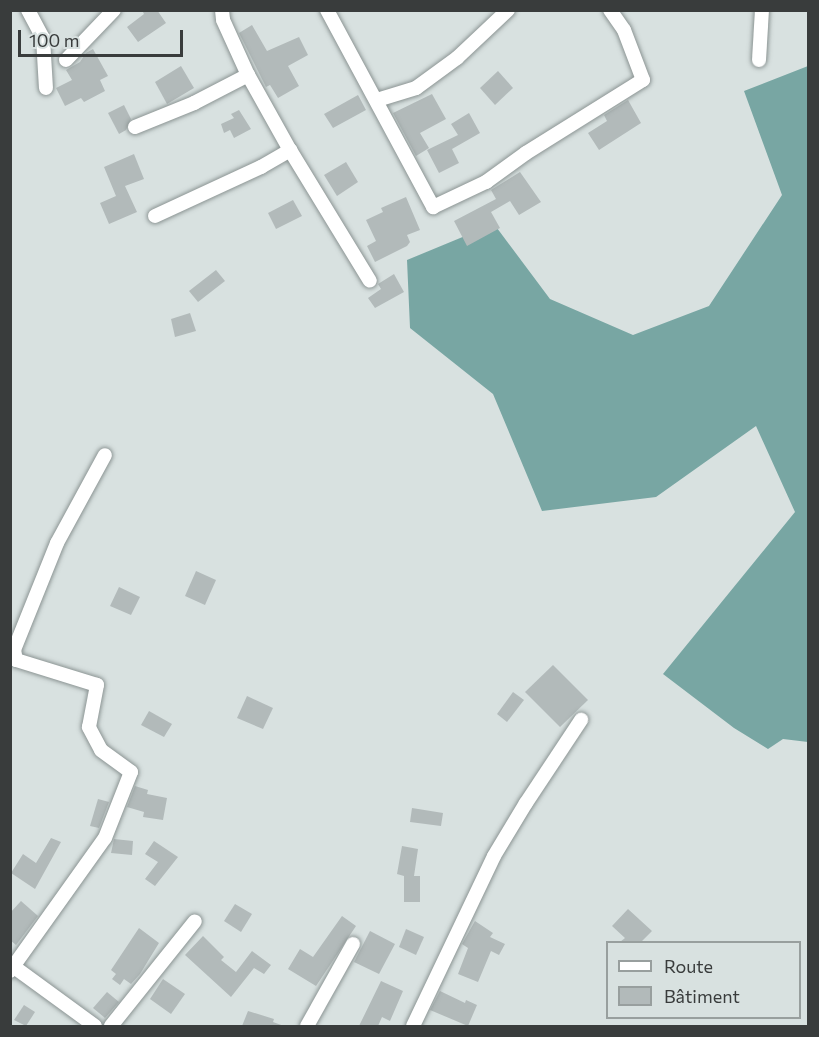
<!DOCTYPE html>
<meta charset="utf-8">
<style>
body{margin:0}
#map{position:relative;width:819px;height:1037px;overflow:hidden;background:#d8e1e0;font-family:Commissioner,sans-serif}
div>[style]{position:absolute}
.forest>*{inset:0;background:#78a6a3}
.building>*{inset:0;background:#b2baba}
.roads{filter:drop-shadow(0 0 2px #8b9493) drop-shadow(0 0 2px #8b9493)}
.minor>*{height:14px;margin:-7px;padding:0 7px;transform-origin:7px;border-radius:7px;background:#fff}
span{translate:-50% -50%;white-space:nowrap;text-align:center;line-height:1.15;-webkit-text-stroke:6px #d8e1e0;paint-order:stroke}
.frame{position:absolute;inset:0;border:12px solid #393c3c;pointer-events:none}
.legend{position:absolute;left:606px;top:941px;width:195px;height:78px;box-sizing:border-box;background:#d8e1e0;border:2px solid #989f9e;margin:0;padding:8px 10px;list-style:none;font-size:18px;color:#393c3c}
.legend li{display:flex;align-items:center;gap:12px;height:30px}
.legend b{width:30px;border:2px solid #989f9e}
.scale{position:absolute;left:18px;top:30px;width:165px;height:27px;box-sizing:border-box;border:3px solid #393c3c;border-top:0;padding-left:8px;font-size:18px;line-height:21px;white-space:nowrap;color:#393c3c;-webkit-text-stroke:4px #d8e1e0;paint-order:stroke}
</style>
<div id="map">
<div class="forest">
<i style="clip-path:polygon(808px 66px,808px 742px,783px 739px,768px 749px,734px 728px,663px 674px,795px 512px,756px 426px,656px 497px,542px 511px,493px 394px,410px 328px,407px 260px,494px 224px,550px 299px,633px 335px,709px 306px,782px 195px,744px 91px)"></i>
</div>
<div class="building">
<i style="clip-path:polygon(142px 10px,157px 10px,166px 23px,138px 42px,127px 27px,144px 14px)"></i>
<i style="clip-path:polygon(252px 25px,267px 51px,299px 37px,308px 55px,288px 66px,299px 86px,278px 98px,270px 85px,266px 87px,239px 33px)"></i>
<i style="clip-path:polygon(93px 49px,108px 76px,100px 80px,105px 91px,84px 102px,81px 98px,65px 106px,56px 88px,72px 80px,66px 70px,80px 62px,86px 53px)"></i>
<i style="clip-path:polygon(181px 66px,194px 88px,167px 104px,155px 82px)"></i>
<i style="clip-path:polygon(498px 71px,513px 88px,495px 105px,480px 88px)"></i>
<i style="clip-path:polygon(432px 94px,446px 119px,420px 133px,429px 148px,416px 156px,393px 113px)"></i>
<i style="clip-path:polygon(358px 95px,366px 110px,333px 128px,324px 114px)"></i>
<i style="clip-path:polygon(628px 100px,641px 123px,599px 150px,588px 133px,607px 121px,604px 115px)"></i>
<i style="clip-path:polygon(124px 105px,131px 119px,126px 130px,119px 134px,108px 113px)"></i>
<i style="clip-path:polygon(239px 110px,251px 129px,234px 138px,230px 130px,224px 133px,221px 124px,234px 118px,231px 114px)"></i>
<i style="clip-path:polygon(469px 113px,480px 133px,452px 149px,459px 163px,439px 173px,427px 150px,458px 135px,451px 124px)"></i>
<i style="clip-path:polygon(134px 154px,144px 179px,125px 186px,137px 212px,109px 224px,100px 203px,116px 196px,104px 167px)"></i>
<i style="clip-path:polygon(346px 162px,358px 182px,337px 196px,324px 175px)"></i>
<i style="clip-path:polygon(520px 172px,541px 202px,519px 215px,510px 201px,491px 212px,500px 228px,467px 246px,454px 221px,496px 199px,491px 190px)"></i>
<i style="clip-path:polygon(406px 197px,420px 230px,407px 235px,410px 242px,407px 246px,375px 262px,367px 246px,376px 241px,366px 220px,383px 212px,381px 208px)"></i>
<i style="clip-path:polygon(293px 200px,302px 216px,276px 229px,268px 213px)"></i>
<i style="clip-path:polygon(216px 270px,225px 281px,198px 302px,189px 291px)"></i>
<i style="clip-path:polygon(394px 274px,404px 292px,375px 308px,368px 298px,381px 289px,378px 284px)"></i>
<i style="clip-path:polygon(190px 313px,196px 331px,175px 337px,171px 319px)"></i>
<i style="clip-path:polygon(196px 571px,216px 580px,205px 605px,185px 596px)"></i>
<i style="clip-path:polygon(119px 587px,140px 597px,131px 615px,110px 606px)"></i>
<i style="clip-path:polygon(553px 665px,588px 700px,560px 727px,525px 692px)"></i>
<i style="clip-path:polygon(513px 692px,524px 700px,507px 722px,497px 714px)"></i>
<i style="clip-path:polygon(247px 696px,273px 708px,263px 729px,237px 718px)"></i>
<i style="clip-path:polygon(149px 711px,172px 724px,164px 737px,141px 725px)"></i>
<i style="clip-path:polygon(135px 786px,148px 790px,147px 794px,167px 798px,163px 820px,143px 817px,144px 812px,127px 807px)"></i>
<i style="clip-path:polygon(98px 799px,109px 802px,99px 828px,90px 826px)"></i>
<i style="clip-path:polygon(412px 808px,443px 813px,441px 826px,410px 822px)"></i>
<i style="clip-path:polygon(51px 838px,61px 842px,35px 889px,11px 873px,23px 854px,36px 863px)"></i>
<i style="clip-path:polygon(114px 839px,133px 841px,132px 855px,111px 853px)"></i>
<i style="clip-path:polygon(154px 841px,178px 857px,155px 886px,145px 879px,158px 862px,145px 854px)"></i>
<i style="clip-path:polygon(402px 846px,418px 849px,414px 876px,420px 876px,420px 902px,404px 902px,404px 876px,397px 874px)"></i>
<i style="clip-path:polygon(21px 901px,38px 916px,16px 945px,10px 940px,10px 913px)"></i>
<i style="clip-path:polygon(235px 904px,252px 914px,241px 932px,224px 921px)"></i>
<i style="clip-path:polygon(628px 909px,652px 931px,641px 942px,620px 942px,625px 938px,612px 926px)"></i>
<i style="clip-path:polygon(342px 916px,356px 926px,316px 986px,288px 969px,300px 949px,313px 957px)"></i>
<i style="clip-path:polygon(475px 921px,493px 933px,490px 937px,505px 944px,499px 955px,491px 951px,478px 982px,458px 974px,468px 948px,462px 944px)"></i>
<i style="clip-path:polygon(139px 928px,159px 943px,140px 974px,131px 984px,124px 979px,120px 985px,112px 979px,116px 974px,111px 970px)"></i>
<i style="clip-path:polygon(406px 929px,424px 937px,416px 955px,399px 947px)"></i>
<i style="clip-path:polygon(370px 931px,395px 944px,379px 974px,354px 962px)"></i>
<i style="clip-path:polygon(203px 936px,224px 957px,221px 960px,236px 972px,252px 951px,271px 965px,264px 974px,254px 968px,231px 997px,185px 955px)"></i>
<i style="clip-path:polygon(163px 979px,185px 994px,171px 1014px,150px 999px)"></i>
<i style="clip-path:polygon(381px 981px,403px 991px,390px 1021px,382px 1017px,378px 1026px,359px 1026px)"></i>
<i style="clip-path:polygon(440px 991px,465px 1003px,466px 1000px,477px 1005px,468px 1026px,430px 1010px)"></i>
<i style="clip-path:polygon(107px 992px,119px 1002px,105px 1018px,93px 1008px)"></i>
<i style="clip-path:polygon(24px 1005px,35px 1012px,26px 1026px,14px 1020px)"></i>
<i style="clip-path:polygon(248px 1011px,274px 1019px,273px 1022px,284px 1026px,242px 1026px)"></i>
</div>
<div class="roads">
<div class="minor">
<i style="left:28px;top:10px;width:32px;rotate:62deg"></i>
<i style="left:43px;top:38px;width:50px;rotate:86.6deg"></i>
<i style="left:222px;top:10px;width:10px;rotate:84deg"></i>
<i style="left:223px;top:20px;width:60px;rotate:65.6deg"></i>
<i style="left:248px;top:75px;width:86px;rotate:60.8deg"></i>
<i style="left:290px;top:150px;width:153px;rotate:58.6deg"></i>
<i style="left:327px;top:10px;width:224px;rotate:61.7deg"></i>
<i style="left:433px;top:207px;width:59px;rotate:-25.3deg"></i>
<i style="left:486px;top:182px;width:49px;rotate:-35.9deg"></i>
<i style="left:526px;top:153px;width:138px;rotate:-32deg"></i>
<i style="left:643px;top:80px;width:53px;rotate:-110.8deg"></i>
<i style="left:624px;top:30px;width:24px;rotate:-125deg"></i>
<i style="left:66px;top:60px;width:69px;rotate:-46.2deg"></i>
<i style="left:759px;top:60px;width:50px;rotate:-86.6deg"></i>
<i style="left:377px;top:100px;width:41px;rotate:-17.1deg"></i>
<i style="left:416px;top:88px;width:51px;rotate:-36.2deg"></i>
<i style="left:457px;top:58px;width:70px;rotate:-43.3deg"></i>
<i style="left:135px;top:127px;width:64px;rotate:-22.1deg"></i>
<i style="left:194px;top:103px;width:61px;rotate:-27.4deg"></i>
<i style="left:155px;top:216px;width:117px;rotate:-24.8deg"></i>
<i style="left:261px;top:167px;width:34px;rotate:-30deg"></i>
<i style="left:10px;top:964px;width:105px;rotate:36.1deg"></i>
<i style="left:10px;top:971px;width:163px;rotate:-54.5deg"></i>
<i style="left:105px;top:838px;width:71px;rotate:-68.5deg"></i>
<i style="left:131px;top:772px;width:37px;rotate:-144deg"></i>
<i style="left:101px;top:750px;width:26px;rotate:-118deg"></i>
<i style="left:89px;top:727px;width:43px;rotate:-79.2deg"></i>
<i style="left:97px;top:685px;width:85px;rotate:-162.8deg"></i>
<i style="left:16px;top:660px;width:10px;rotate:-101deg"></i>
<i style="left:14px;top:650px;width:115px;rotate:-68.1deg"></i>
<i style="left:57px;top:543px;width:100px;rotate:-61.4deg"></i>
<i style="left:111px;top:1026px;width:134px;rotate:-51.3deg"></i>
<i style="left:307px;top:1026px;width:94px;rotate:-60.7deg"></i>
<i style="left:413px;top:1026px;width:188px;rotate:-64.5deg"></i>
<i style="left:494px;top:856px;width:62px;rotate:-58.9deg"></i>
<i style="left:526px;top:803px;width:100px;rotate:-56.5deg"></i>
</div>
</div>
<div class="frame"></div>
<ul class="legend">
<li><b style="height:8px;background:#fff"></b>Route</li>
<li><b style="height:16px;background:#b2baba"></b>Bâtiment</li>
</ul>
<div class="scale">100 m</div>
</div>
